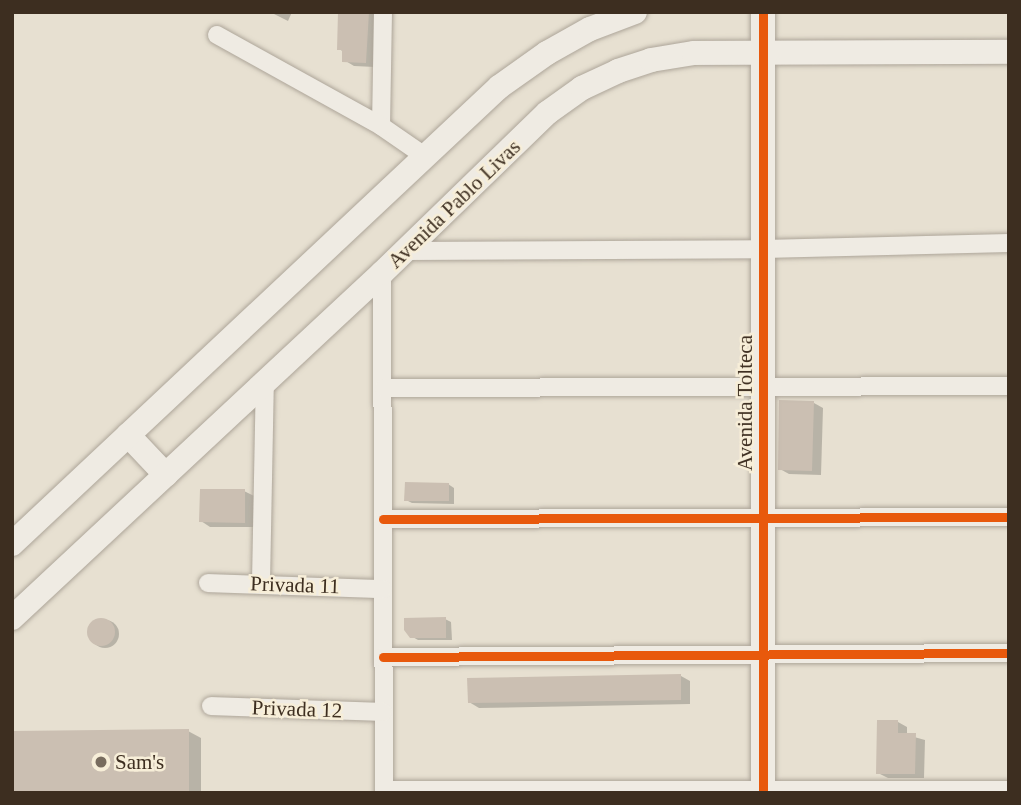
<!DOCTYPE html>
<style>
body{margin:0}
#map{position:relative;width:1021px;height:805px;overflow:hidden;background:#e7e0d1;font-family:Georgia,serif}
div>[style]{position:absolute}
.shadow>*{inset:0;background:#0003}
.round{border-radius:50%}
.building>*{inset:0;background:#cbbfb2}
.roads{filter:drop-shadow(0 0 2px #ada599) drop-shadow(0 0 2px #ada599)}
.street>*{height:18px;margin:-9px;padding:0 9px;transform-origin:9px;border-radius:9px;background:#efebe3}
.secondary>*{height:24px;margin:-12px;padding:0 12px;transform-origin:12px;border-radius:12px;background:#efebe3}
.cycleway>*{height:9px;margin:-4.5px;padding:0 4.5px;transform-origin:4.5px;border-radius:4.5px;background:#e8590c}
.dots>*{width:19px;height:19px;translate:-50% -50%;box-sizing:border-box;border:4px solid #f7eed8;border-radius:50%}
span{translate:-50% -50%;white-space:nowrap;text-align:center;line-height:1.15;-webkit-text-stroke:5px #f7eed8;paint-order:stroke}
.street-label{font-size:21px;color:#3d2e20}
.poi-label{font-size:21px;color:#3d2e20}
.left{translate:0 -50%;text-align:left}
.frame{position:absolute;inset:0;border:14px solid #3d2e20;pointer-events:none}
</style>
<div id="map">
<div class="shadow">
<i style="clip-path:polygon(270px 12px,292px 12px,288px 21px)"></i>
<i style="clip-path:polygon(340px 12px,378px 12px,375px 67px,354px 66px,344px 60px,344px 52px,339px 49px)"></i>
<i style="clip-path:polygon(814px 403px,823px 408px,821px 475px,789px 474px,780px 469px)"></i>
<i style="clip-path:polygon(448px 484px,454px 488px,454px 504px,412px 503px,406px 500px)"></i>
<i style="clip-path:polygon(244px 491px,254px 496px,254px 527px,210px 527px,201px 521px)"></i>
<i style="clip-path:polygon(445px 619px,451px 622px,452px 640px,418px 640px,411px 636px)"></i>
<i class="round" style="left:91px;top:620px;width:28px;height:28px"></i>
<i style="clip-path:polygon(681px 676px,690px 681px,690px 704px,479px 708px,469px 702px)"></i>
<i style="clip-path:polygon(898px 722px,907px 727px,907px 735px,925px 740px,924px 778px,888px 778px,878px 773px)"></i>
<i style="clip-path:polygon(188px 731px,201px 738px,201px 793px,12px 793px)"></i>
</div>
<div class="building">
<i style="clip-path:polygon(338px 12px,369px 12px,366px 63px,342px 62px,342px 50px,337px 50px)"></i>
<i style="clip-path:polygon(779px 400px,814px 401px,812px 471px,778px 470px)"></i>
<i style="clip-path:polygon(405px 482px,449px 483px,449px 501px,404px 501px)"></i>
<i style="clip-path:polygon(200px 489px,245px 489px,245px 523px,199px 522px)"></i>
<i style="clip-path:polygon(446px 617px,446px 638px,410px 638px,404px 630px,404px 618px)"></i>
<i class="round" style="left:87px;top:618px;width:28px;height:28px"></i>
<i style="clip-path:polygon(681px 674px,681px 700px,468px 703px,467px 678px)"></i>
<i style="clip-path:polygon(877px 720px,898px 720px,898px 733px,916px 733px,915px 774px,876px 774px)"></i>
<i style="clip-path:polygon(189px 729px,189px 793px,12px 793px,12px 731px)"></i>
</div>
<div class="roads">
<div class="street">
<i style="left:383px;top:12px;width:114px;rotate:91deg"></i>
<i style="left:381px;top:126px;width:55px;rotate:34.6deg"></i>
<i style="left:217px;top:35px;width:188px;rotate:29deg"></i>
<i style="left:406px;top:251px;width:357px;rotate:-0.3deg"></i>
<i style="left:763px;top:249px;width:246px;rotate:-1.4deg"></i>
<i style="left:382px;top:273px;width:520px;rotate:89.78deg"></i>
<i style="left:384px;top:388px;width:625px;rotate:-0.18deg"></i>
<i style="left:383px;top:519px;width:626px;rotate:-0.18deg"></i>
<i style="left:208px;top:583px;width:175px;rotate:2deg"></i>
<i style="left:261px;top:583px;width:202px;rotate:-88.9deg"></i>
<i style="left:383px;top:657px;width:626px;rotate:-0.37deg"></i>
<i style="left:211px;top:706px;width:172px;rotate:2deg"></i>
<i style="left:384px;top:790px;width:625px"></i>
</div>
<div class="secondary">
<i style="left:128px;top:435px;width:55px;rotate:46.5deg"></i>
<i style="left:12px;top:544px;width:668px;rotate:-43.18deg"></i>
<i style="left:499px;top:87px;width:59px;rotate:-35.3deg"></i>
<i style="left:547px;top:53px;width:49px;rotate:-29.2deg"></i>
<i style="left:590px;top:29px;width:48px;rotate:-20.7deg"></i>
<i style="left:12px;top:618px;width:506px;rotate:-43deg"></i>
<i style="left:382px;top:273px;width:230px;rotate:-44.1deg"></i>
<i style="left:547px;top:113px;width:43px;rotate:-35.5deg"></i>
<i style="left:582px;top:88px;width:40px;rotate:-25deg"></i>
<i style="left:618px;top:71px;width:35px;rotate:-18deg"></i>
<i style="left:651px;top:60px;width:44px;rotate:-9.2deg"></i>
<i style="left:694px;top:53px;width:315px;rotate:-0.2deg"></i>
<i style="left:763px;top:793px;width:781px;rotate:-90deg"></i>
</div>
</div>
<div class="cycleway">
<i style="left:383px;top:519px;width:626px;rotate:-0.18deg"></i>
<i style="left:383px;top:657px;width:626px;rotate:-0.37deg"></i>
<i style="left:763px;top:793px;width:781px;rotate:-90deg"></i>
</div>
<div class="dots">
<i style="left:101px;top:762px;background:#786c5e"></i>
</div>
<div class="street-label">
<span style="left:454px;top:204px;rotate:-44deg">Avenida Pablo Livas</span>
<span style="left:745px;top:403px;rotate:-90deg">Avenida Tolteca</span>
<span style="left:295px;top:585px;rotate:2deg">Privada 11</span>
<span style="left:297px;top:709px;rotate:2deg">Privada 12</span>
</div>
<div class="poi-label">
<span class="left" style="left:115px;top:762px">Sam's</span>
</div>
<div class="frame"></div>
</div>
